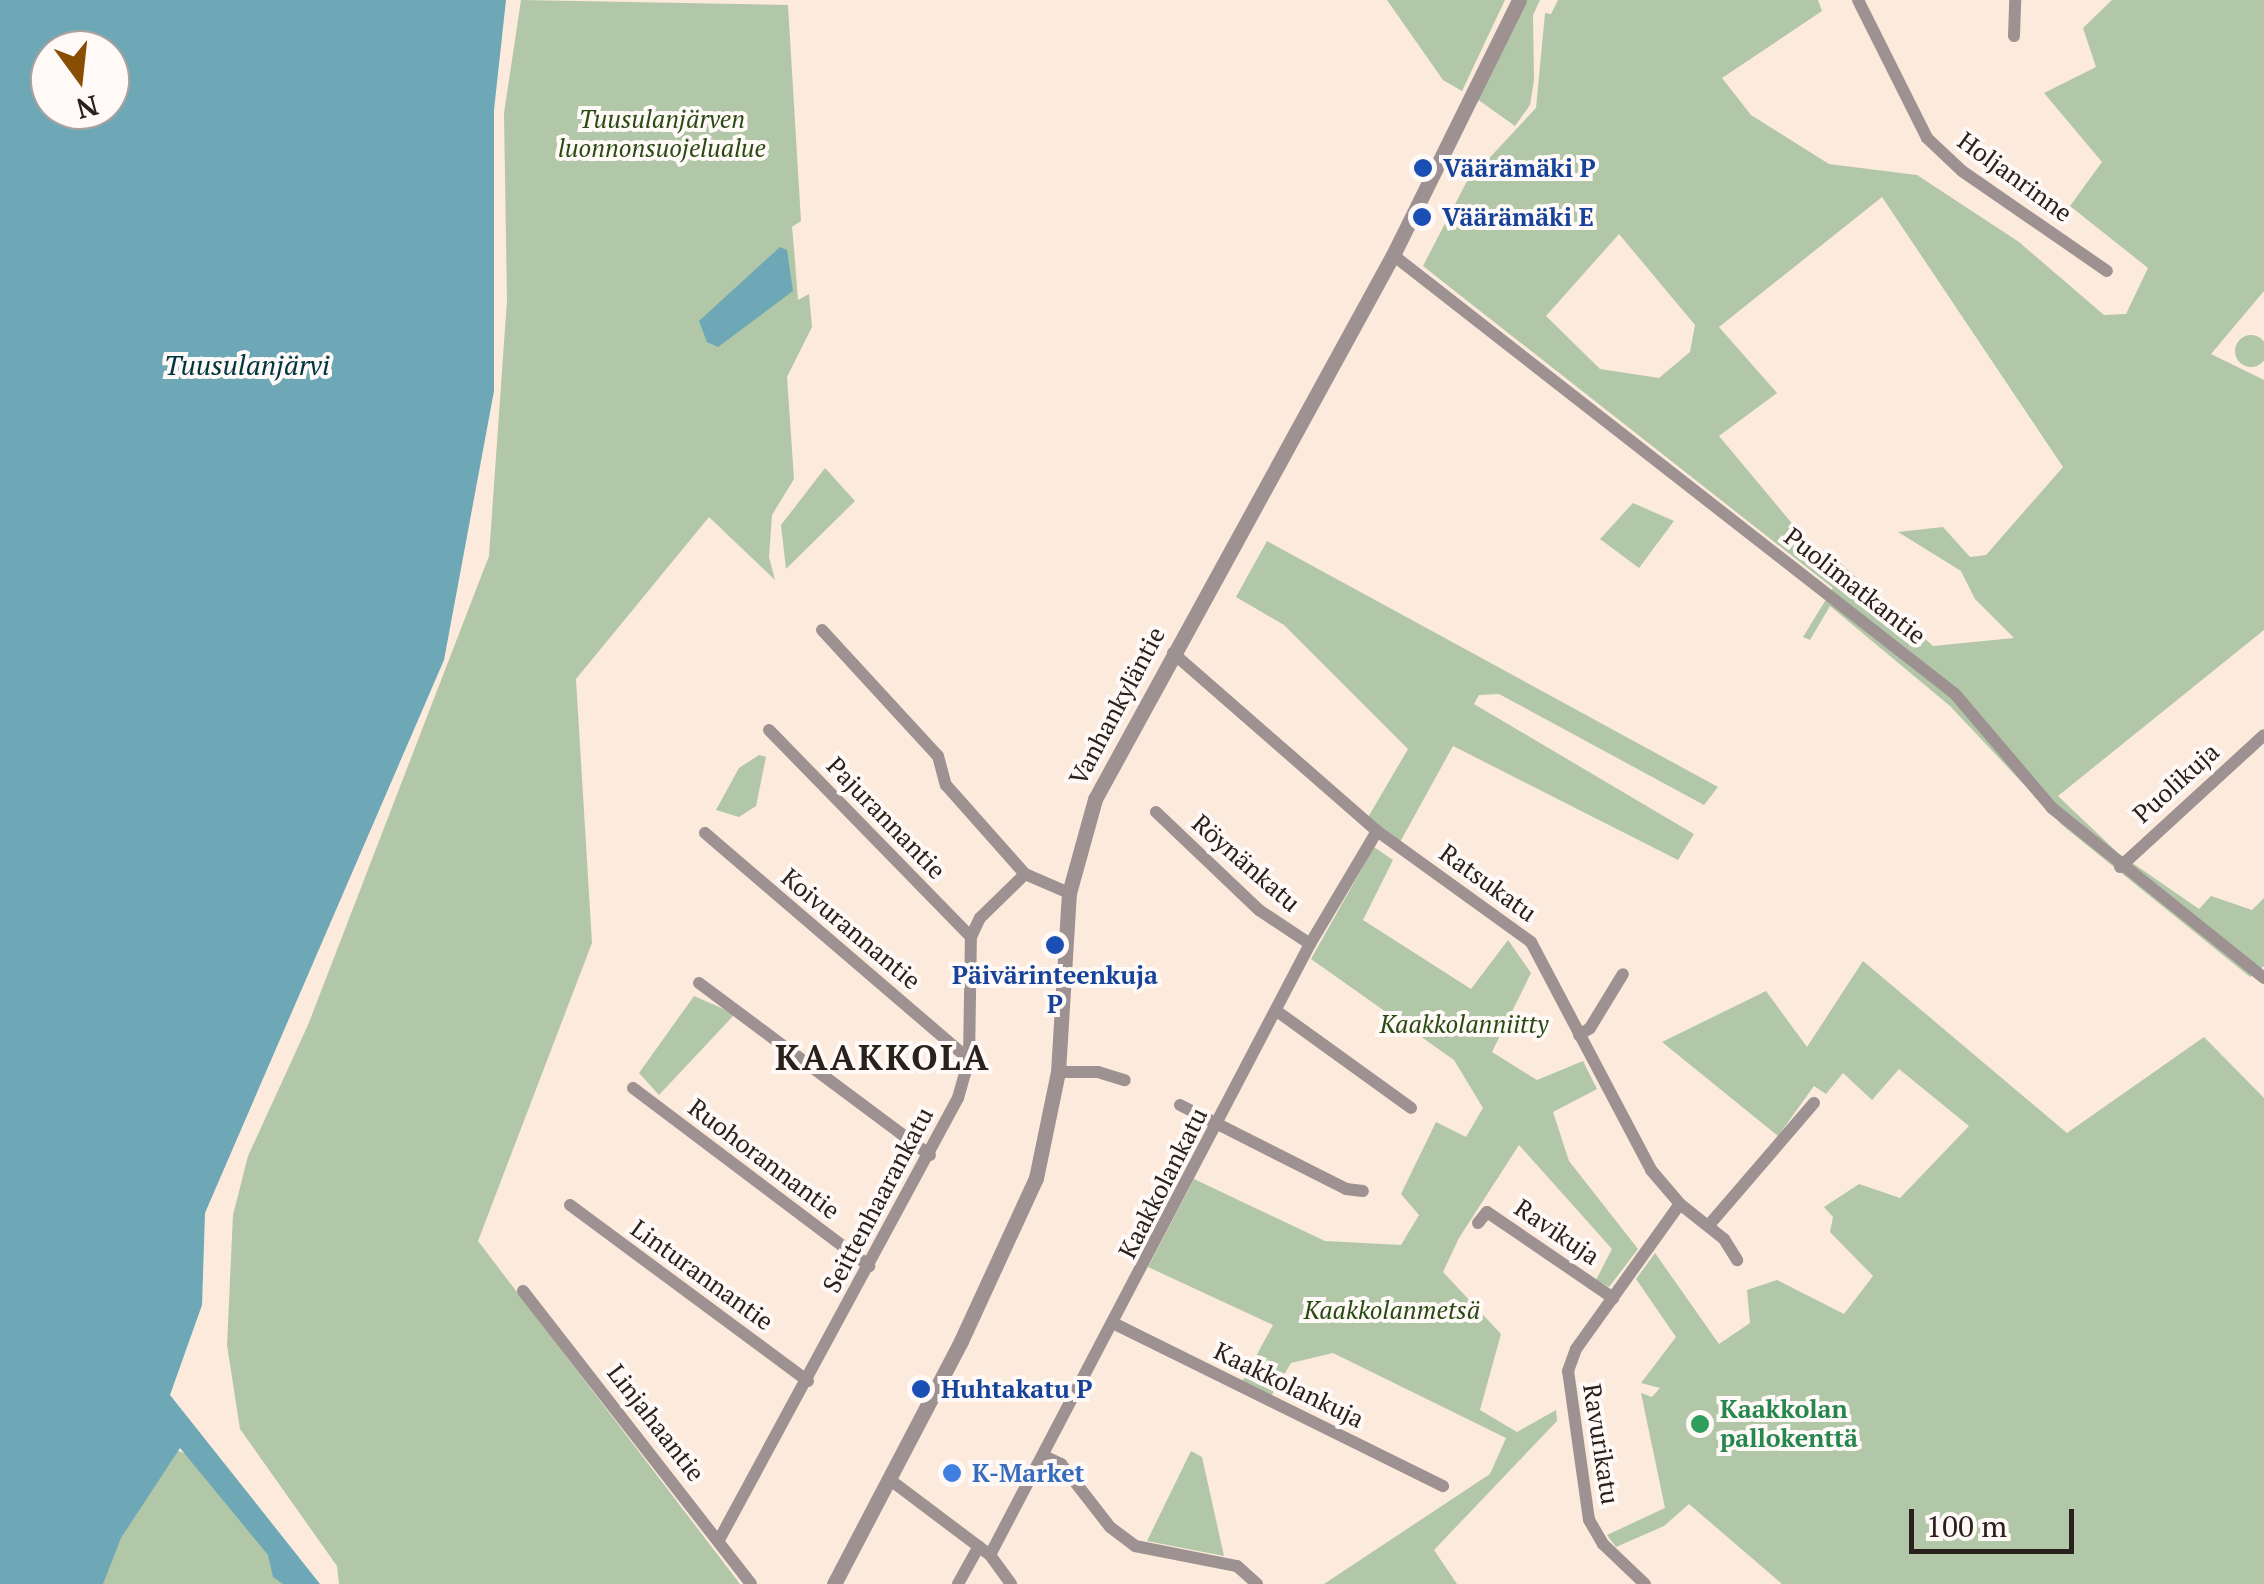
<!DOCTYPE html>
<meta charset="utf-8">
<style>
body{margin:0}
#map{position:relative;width:2264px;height:1584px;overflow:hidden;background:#fceadd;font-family:"PT Serif",serif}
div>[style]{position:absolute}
.green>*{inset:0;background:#b2c7a8}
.round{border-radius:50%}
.water>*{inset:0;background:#6ea7b5}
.minor>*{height:12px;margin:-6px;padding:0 6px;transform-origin:6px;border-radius:6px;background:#9d9191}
.tertiary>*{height:15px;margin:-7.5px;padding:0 7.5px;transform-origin:7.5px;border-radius:7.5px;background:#9d9191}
.dots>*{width:28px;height:28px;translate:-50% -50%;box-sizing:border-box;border:5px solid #fffaf7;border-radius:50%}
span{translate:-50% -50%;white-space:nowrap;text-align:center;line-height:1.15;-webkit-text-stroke:8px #fffaf7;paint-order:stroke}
.park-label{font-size:25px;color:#294b13;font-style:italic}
.transit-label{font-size:25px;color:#164399;font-weight:700}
.left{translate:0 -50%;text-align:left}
.street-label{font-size:25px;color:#29211b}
.leisure-label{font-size:25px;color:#27864d;font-weight:700}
.shop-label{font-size:25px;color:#366cbe;font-weight:700}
.water-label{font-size:28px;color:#003641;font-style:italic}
.district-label{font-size:35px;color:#29211b;font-weight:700;letter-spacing:2.5px}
.north{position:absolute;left:30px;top:30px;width:100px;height:100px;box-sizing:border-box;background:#fffaf7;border:2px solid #a9a39f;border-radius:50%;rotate:165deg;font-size:28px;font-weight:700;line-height:40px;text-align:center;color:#29211b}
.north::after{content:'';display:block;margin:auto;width:35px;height:45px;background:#884e04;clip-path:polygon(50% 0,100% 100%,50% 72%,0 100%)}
.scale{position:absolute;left:1909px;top:1509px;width:165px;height:45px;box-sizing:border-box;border:5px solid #29211b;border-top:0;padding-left:12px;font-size:30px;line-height:35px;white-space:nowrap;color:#29211b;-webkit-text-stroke:8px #fffaf7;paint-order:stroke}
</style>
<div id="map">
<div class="green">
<i style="clip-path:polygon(521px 0,788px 5px,801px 221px,792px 227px,794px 248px,798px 300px,809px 294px,812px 327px,787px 377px,794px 479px,772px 515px,769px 557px,775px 580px,709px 517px,576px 679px,592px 943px,478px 1241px,740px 1584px,339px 1584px,337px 1566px,240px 1429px,227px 1345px,233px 1215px,248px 1156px,308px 1025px,489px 556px,507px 300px,504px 113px)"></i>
<i style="clip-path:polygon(1387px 0,1505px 0,1462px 91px,1443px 80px)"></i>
<i style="clip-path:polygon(1524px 0,1540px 0,1533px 15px,1534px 80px,1530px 105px,1515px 126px,1477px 99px)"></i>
<i style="clip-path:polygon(evenodd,1558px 0,1818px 0,1822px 11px,1722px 78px,1751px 115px,1829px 164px,1917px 175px,2019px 242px,2104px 315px,2126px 314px,2148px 268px,2070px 206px,2102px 162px,2044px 93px,2096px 67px,2083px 28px,2112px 0,2264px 0,2264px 291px,2211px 354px,2264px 380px,2264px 630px,2058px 796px,2118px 853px,2199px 909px,2211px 896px,2252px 910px,2264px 898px,2264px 966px,2250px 977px,2062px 825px,1950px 706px,1830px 606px,1810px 640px,1803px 637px,1833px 588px,1423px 266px,1466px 183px,1536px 108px,1545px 13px,1551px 14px,1558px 0,1882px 197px,2063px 467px,1986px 555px,1970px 557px,1943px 527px,1898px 532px,1961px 571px,1975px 599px,2014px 638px,1933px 646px,1839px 562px,1807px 552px,1800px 533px,1719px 436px,1777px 393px,1719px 327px,1882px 197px,1558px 0,1619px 234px,1695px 325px,1690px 352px,1659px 378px,1600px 369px,1546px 316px,1619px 234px)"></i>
<i class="round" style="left:2235px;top:335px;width:32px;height:32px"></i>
<i style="clip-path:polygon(825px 468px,855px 501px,786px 569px,781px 525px)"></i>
<i style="clip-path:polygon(1633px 503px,1674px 521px,1639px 568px,1600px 539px)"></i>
<i style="clip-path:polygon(1267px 541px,1718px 787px,1704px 805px,1499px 694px,1479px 695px,1474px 704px,1694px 834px,1678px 860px,1453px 746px,1399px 844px,1367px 819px,1408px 749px,1284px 625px,1236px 597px)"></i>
<i style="clip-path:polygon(759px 755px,766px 757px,756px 806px,739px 817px,716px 810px,739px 768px)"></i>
<i style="clip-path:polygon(1374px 847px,1393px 860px,1363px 920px,1471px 989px,1508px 940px,1531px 973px,1492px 1052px,1537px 1080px,1583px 1061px,1597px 1089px,1553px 1112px,1569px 1161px,1638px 1249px,1609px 1287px,1596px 1280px,1612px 1249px,1519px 1145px,1459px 1238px,1443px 1272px,1501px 1334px,1480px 1410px,1517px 1432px,1556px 1410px,1557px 1421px,1434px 1550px,1457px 1584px,1324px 1584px,1490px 1474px,1506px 1438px,1333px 1353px,1291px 1363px,1270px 1398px,1242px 1382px,1273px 1325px,1148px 1267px,1194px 1179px,1325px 1241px,1401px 1245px,1419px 1215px,1401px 1194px,1436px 1122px,1466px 1137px,1483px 1108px,1454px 1060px,1311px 959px)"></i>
<i style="clip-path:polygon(1863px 961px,2067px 1133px,2204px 1037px,2264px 1098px,2264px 1584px,1782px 1584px,1689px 1504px,1664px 1526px,1616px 1547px,1607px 1535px,1665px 1508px,1641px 1393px,1652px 1397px,1660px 1388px,1641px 1383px,1676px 1337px,1636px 1279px,1655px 1253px,1719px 1344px,1750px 1323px,1747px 1290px,1777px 1280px,1844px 1314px,1873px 1276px,1830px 1232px,1833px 1217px,1824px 1207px,1859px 1184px,1900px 1198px,1969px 1126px,1899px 1069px,1872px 1100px,1843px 1073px,1826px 1094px,1814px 1086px,1778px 1136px,1662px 1042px,1766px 991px,1807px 1047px)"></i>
<i style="clip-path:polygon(694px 996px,735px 1014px,659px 1095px,639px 1073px)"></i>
<i style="clip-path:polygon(0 1386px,195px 1457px,291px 1584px,0 1584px)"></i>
<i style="clip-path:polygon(1191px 1451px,1202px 1457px,1224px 1556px,1147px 1541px)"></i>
</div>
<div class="water">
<i style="clip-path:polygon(evenodd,0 0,506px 0,494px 110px,494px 391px,444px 660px,205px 1213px,202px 1305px,170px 1395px,320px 1584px,283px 1584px,273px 1577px,268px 1555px,180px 1448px,121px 1538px,103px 1584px,0 1584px,0 0,110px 50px,110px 110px,50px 110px,50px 50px,110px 50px)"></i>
<i style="clip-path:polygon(780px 247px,787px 250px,793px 291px,718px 347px,707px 342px,699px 321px)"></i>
</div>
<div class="minor">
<i style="left:1858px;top:0;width:154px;rotate:63.4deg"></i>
<i style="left:1927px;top:138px;width:48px;rotate:43.3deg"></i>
<i style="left:1962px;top:171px;width:176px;rotate:34.6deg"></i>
<i style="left:2014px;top:36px;width:36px;rotate:-88deg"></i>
<i style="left:1393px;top:255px;width:713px;rotate:37.99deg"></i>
<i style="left:1955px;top:694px;width:150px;rotate:49.6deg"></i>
<i style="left:2052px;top:808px;width:272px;rotate:38.7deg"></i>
<i style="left:822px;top:630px;width:171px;rotate:47.4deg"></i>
<i style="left:938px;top:756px;width:30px;rotate:75deg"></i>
<i style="left:946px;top:785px;width:119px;rotate:48.4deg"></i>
<i style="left:1025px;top:874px;width:48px;rotate:23.4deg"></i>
<i style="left:1173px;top:653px;width:271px;rotate:41.1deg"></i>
<i style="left:1377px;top:831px;width:190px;rotate:35.8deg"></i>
<i style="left:1531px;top:942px;width:258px;rotate:62.2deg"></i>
<i style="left:1651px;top:1170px;width:45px;rotate:49.5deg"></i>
<i style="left:1680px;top:1204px;width:56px;rotate:38.5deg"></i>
<i style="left:1724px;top:1239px;width:25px;rotate:58deg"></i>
<i style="left:769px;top:730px;width:289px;rotate:45.7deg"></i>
<i style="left:1156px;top:812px;width:142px;rotate:43.6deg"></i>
<i style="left:1259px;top:910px;width:61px;rotate:33.7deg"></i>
<i style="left:705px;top:833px;width:348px;rotate:40.6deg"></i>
<i style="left:2120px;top:867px;width:195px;rotate:-42.5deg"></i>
<i style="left:699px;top:983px;width:288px;rotate:36.7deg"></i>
<i style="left:1278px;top:1012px;width:164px;rotate:35.8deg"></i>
<i style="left:1579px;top:1035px;width:13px;rotate:-32deg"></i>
<i style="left:1590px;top:1028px;width:63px;rotate:-58.6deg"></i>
<i style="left:1058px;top:1072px;width:40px"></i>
<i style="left:1098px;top:1072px;width:28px;rotate:17deg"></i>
<i style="left:633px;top:1088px;width:296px;rotate:37deg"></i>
<i style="left:1180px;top:1105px;width:186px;rotate:26.8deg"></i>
<i style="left:1346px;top:1189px;width:17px;rotate:7deg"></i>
<i style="left:570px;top:1205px;width:296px;rotate:36.5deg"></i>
<i style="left:1478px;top:1223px;width:14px;rotate:-51deg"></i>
<i style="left:1487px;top:1212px;width:153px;rotate:34.3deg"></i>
<i style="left:1709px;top:1225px;width:161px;rotate:-49.3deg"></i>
<i style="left:523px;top:1291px;width:371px;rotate:52.1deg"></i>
<i style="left:1115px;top:1324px;width:366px;rotate:26.3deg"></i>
<i style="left:1046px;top:1457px;width:17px;rotate:25deg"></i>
<i style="left:1061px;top:1464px;width:80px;rotate:52.1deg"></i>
<i style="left:1110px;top:1527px;width:31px;rotate:37deg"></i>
<i style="left:1135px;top:1546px;width:104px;rotate:11.1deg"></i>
<i style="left:1237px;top:1566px;width:27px;rotate:42deg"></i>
<i style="left:889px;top:1479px;width:126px;rotate:37deg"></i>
<i style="left:990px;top:1555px;width:36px;rotate:54deg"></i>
<i style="left:719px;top:1540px;width:502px;rotate:-61.6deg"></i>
<i style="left:958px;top:1098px;width:41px;rotate:-74.2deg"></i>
<i style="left:969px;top:1059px;width:122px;rotate:-89.1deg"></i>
<i style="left:971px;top:937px;width:21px;rotate:-65deg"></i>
<i style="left:980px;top:918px;width:63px;rotate:-44.4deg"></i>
<i style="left:990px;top:1555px;width:690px;rotate:-62.36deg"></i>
<i style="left:1310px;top:944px;width:131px;rotate:-59.3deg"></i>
<i style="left:958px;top:1584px;width:43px;rotate:-61.1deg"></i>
<i style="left:1645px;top:1584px;width:58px;rotate:-136.4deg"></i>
<i style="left:1603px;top:1544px;width:28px;rotate:-120deg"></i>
<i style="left:1589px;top:1520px;width:150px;rotate:-98deg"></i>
<i style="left:1568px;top:1371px;width:23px;rotate:-70deg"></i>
<i style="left:1576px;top:1349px;width:178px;rotate:-54.4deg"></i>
</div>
<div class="tertiary">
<i style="left:834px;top:1584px;width:274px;rotate:-62.4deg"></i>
<i style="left:961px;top:1341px;width:179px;rotate:-65.3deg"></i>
<i style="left:1036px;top:1178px;width:108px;rotate:-78.3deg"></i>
<i style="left:1058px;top:1072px;width:179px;rotate:-86.5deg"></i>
<i style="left:1069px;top:893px;width:98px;rotate:-74.5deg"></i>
<i style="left:1095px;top:799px;width:620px;rotate:-61.29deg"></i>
<i style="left:1393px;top:255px;width:284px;rotate:-63.7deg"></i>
</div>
<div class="dots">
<i style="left:1423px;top:168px;background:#1a4fb4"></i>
<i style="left:1422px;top:217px;background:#1a4fb4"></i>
<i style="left:1055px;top:945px;background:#1a4fb4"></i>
<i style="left:921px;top:1389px;background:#1a4fb4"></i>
<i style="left:1700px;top:1424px;background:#2e9e5b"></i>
<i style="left:952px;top:1473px;background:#3f7fe0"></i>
</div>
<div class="park-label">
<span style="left:662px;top:134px">Tuusulanjärven<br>luonnonsuojelualue</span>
<span style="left:1464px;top:1024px">Kaakkolanniitty</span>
<span style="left:1392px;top:1310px">Kaakkolanmetsä</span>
</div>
<div class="transit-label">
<span class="left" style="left:1443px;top:168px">Väärämäki P</span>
<span class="left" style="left:1442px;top:217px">Väärämäki E</span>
<span style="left:1055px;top:990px">Päivärinteenkuja<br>P</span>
<span class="left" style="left:941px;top:1389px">Huhtakatu P</span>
</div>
<div class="street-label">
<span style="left:2015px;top:177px;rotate:36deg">Holjanrinne</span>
<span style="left:1855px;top:586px;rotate:38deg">Puolimatkantie</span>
<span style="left:1117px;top:706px;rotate:-62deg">Vanhankyläntie</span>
<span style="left:2176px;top:783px;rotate:-42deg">Puolikuja</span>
<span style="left:886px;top:818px;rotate:46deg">Pajurannantie</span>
<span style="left:1246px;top:863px;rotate:41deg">Röynänkatu</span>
<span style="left:1488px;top:883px;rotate:36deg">Ratsukatu</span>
<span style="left:851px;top:929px;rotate:40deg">Koivurannantie</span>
<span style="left:764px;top:1159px;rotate:37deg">Ruohorannantie</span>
<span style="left:1163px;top:1183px;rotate:-63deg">Kaakkolankatu</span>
<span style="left:878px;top:1200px;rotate:-62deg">Seittenhaarankatu</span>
<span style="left:1557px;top:1232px;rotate:34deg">Ravikuja</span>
<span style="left:702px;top:1275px;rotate:36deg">Linturannantie</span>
<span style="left:1289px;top:1385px;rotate:26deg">Kaakkolankuja</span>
<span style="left:656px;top:1423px;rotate:52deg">Linjahaantie</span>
<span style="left:1601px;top:1444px;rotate:81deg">Ravurikatu</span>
</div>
<div class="leisure-label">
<span class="left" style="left:1720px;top:1424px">Kaakkolan<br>pallokenttä</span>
</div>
<div class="shop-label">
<span class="left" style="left:972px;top:1473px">K-Market</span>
</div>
<div class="water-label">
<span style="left:247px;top:365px">Tuusulanjärvi</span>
</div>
<div class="district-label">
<span style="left:883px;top:1057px">KAAKKOLA</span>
</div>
<div class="north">N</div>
<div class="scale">100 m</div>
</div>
